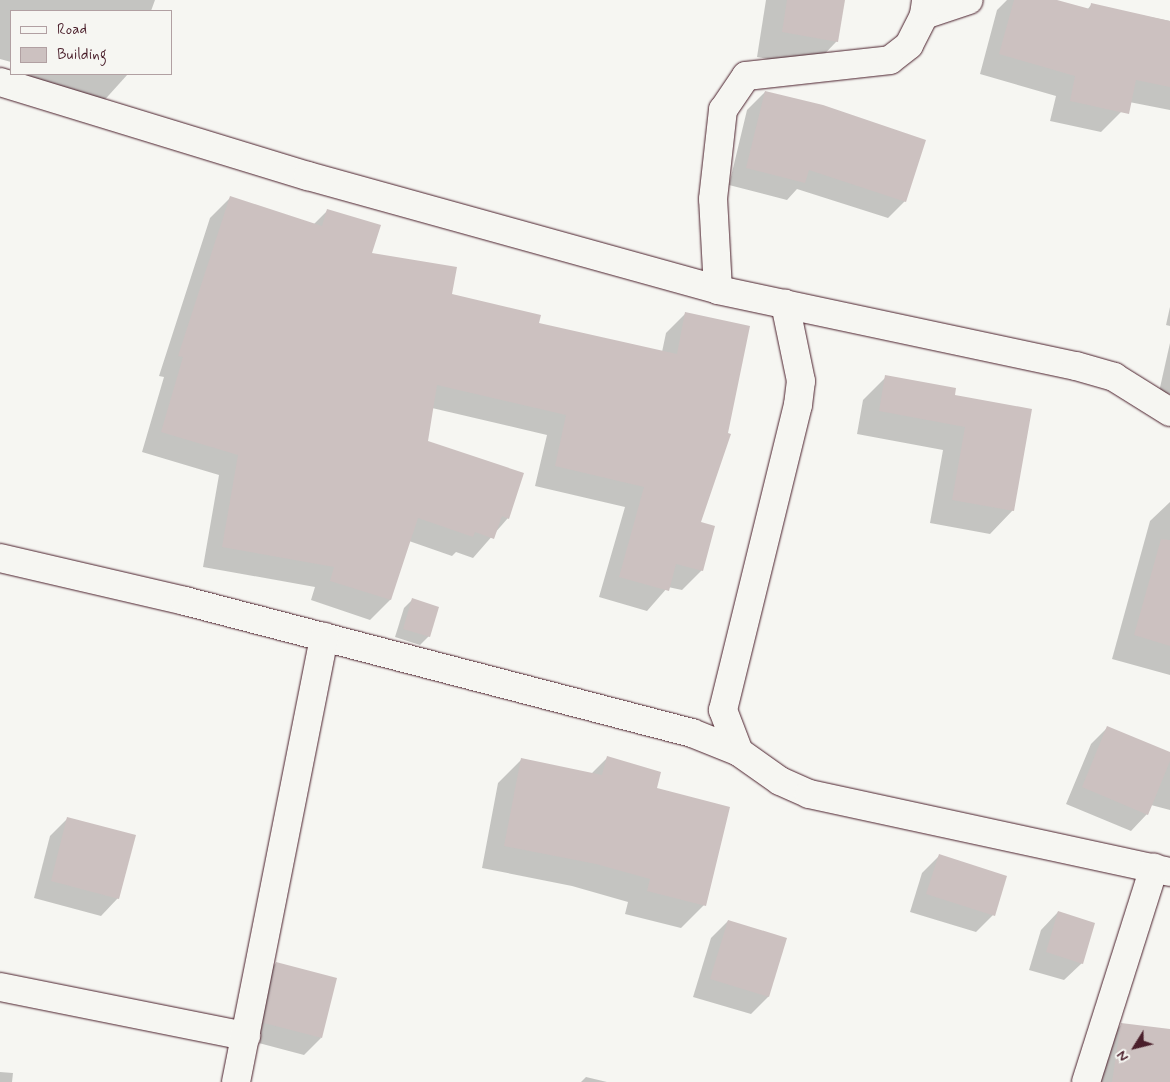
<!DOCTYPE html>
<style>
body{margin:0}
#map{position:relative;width:1170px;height:1082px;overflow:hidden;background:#f6f6f2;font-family:Mynerve,sans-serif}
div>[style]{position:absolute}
.shadow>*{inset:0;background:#0003}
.building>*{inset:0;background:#ccc1c0}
.roads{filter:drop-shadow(0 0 1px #4a1f2b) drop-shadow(0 0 1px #4a1f2b)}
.minor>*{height:28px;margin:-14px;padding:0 14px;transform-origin:14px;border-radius:14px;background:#f6f6f2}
span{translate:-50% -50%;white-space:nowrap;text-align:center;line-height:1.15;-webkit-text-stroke:5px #f6f6f2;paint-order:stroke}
.legend{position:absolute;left:10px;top:10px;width:162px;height:65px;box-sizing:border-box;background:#f6f6f2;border:1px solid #b1a0a2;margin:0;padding:6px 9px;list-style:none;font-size:15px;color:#4a1f2b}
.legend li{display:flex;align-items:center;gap:10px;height:25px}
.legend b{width:25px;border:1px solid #b1a0a2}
.north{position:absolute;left:1110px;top:1022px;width:50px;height:50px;-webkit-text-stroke:4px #f6f6f2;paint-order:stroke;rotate:234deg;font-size:14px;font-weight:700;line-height:20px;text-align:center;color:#4a1f2b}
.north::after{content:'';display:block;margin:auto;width:18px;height:22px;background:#4a1f2b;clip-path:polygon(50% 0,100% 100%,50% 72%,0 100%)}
</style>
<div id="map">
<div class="shadow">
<i style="clip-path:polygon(0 0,155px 0,151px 11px,11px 11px,11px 62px,0 59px)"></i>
<i style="clip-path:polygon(766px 0,844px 0,837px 41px,812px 67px,757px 57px)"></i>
<i style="clip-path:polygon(1007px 0,1052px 0,1087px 10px,1091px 5px,1170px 21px,1170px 110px,1124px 101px,1121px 112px,1101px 132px,1050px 121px,1056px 96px,980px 74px,997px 10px)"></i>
<i style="clip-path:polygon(17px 74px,128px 74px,100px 105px)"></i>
<i style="clip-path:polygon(765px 92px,905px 201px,888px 218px,797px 189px,787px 200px,729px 185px,747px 110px)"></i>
<i style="clip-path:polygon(230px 198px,313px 225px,327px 211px,371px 254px,451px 295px,538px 324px,662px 352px,666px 333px,686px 313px,702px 570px,682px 590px,668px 587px,647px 611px,599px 597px,625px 507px,535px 486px,547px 435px,432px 408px,426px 442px,508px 518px,473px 558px,456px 552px,452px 556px,409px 541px,390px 600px,370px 620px,311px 600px,315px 587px,203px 567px,219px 475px,142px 452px,164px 377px,159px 376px,210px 218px)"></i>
<i style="clip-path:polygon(1170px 307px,1170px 326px,1166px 325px)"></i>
<i style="clip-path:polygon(1170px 343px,1170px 394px,1159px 392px)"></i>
<i style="clip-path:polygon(886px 377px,953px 396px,1013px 510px,990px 534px,930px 523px,943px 450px,857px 434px,863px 400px)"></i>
<i style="clip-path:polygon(1170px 502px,1170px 675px,1112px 659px,1150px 521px)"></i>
<i style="clip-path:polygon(412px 600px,429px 636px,420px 645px,395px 637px,404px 608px)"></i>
<i style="clip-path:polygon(1107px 728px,1170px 753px,1170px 810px,1151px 805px,1147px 814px,1131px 831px,1066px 804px,1091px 744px)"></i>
<i style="clip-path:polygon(607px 758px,656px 789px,704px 905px,681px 928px,625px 914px,628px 902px,572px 886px,482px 868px,498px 783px,521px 760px,591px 774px)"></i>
<i style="clip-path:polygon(67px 819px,118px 898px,101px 916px,34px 898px,50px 836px)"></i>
<i style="clip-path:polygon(939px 856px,993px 915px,976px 932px,910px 912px,922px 873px)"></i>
<i style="clip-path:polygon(1058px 912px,1082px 963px,1064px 980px,1029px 970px,1041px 930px)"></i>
<i style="clip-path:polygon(728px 921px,786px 939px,768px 997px,751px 1014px,693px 997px,711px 938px)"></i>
<i style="clip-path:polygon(276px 963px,321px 1038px,304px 1055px,247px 1040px,259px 981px)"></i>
<i style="clip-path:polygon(1121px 1025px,1170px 1030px,1170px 1082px,1094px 1082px,1098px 1048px)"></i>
<i style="clip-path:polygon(0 1072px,13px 1073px,12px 1082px,0 1082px)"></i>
<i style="clip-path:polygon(586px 1077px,607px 1082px,581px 1082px)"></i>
</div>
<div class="building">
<i style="clip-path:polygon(787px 0,845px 0,838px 42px,782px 32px)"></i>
<i style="clip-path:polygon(1014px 0,1057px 0,1090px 9px,1091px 3px,1170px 21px,1170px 87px,1136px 80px,1129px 114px,1070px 101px,1075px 76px,999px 54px)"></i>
<i style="clip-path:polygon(765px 91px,823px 105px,926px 140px,906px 202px,809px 170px,805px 183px,746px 168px)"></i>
<i style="clip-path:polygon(230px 196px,322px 226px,327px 209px,381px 225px,372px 253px,457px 267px,452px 294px,541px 315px,539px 323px,677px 354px,685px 312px,750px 326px,728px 433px,731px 434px,701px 522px,715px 526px,703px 571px,676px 564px,669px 591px,619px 577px,644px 487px,555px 466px,566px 415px,437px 385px,428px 441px,524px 473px,509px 519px,502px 516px,494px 539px,475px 532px,473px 537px,418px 518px,391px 600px,330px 581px,334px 567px,222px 547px,238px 455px,161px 432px,183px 357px,178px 356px)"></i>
<i style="clip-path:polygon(885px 375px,956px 388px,955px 395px,1032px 409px,1014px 511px,952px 500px,965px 427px,879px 411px)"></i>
<i style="clip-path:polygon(1161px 539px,1170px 540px,1170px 646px,1134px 635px)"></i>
<i style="clip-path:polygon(412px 598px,439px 607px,430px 637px,403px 629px)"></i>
<i style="clip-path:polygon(1107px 726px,1170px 752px,1170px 761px,1148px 815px,1082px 787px)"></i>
<i style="clip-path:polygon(607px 756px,661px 772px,657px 788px,730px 807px,706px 906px,647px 891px,650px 879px,596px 864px,504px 846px,521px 758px,602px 775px)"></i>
<i style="clip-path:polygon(67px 817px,136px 835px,119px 899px,51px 881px)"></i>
<i style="clip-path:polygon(939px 854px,1007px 876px,995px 916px,926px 894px)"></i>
<i style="clip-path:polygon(1058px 911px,1095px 923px,1083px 964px,1046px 952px)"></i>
<i style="clip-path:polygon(728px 920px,787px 938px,769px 997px,710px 979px)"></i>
<i style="clip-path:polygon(276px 962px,337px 978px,322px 1038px,264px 1023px)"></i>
<i style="clip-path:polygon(1121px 1023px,1170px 1029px,1170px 1082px,1112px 1082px)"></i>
</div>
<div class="roads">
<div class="minor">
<i style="left:924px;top:15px;width:47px;rotate:-18.4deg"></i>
<i style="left:0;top:82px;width:322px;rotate:17deg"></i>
<i style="left:308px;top:176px;width:426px;rotate:15.5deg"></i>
<i style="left:718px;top:290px;width:366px;rotate:12deg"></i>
<i style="left:1076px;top:366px;width:40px;rotate:16deg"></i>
<i style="left:1114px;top:377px;width:66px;rotate:32deg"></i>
<i style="left:718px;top:290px;width:91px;rotate:-93.1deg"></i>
<i style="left:713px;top:199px;width:90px;rotate:-83.6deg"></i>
<i style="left:723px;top:110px;width:41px;rotate:-55.9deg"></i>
<i style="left:746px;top:76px;width:145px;rotate:-6.3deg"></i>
<i style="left:890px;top:60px;width:24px;rotate:-38deg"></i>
<i style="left:909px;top:45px;width:34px;rotate:-63deg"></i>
<i style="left:924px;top:15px;width:15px;rotate:-82deg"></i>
<i style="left:0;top:558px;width:190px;rotate:13.1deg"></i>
<i style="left:185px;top:601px;width:524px;rotate:14.59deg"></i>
<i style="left:692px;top:733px;width:51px;rotate:22deg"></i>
<i style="left:739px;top:752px;width:50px;rotate:35.3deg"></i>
<i style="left:780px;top:781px;width:32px;rotate:24deg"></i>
<i style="left:809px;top:794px;width:369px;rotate:12.2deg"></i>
<i style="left:739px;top:752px;width:45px;rotate:-110.9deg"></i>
<i style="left:723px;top:710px;width:314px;rotate:-76.2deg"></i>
<i style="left:798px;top:405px;width:24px;rotate:-83deg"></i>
<i style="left:801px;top:381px;width:79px;rotate:-101.7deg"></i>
<i style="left:0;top:987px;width:251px;rotate:11.3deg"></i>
<i style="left:236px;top:1082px;width:454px;rotate:-78.8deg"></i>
<i style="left:1086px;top:1082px;width:225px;rotate:-72.4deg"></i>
</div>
</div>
<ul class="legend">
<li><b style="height:6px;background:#f6f6f2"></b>Road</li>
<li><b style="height:14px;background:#ccc1c0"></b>Building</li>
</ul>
<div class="north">N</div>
</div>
